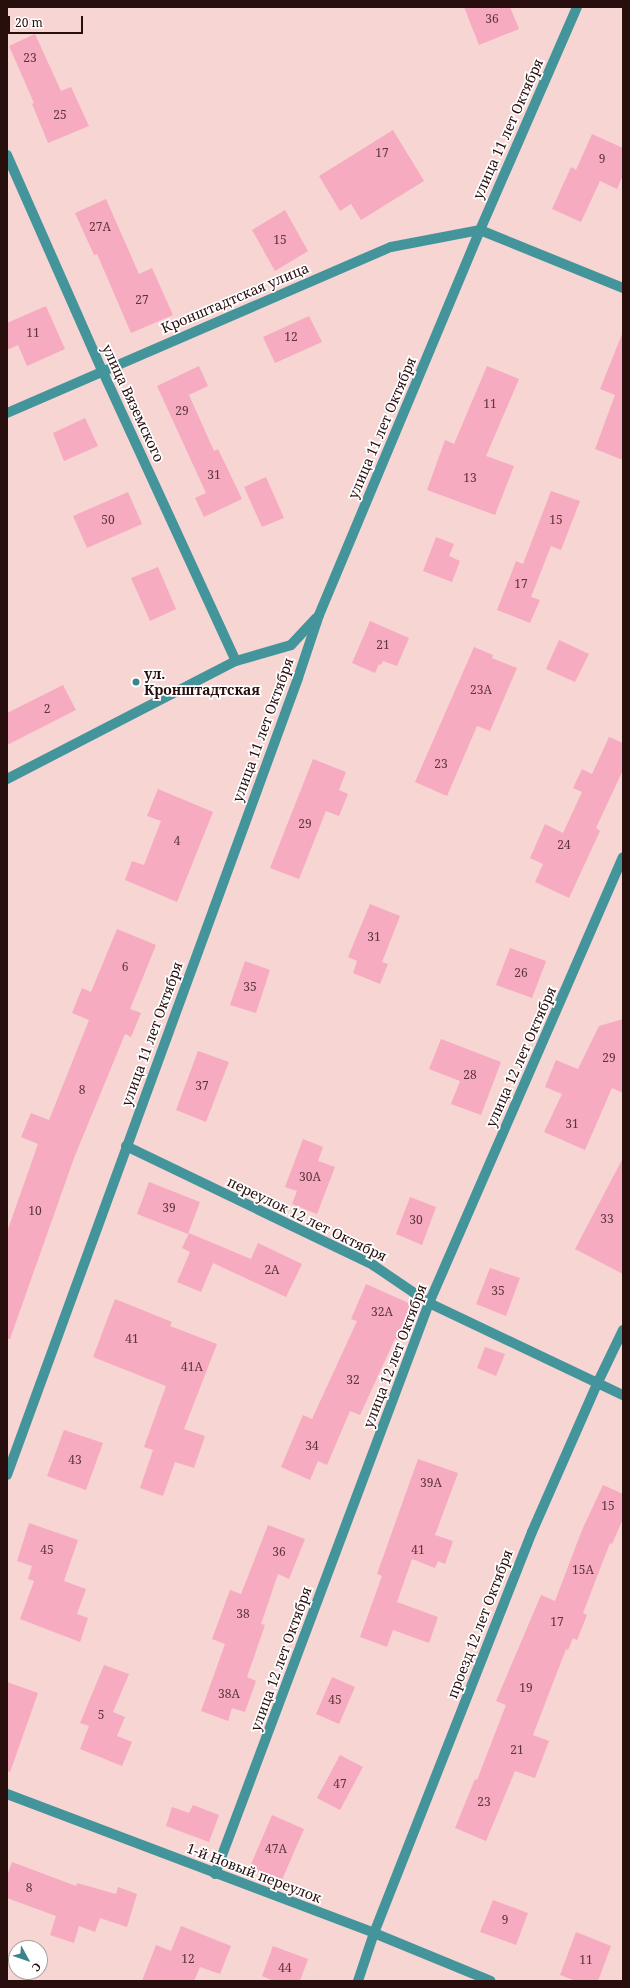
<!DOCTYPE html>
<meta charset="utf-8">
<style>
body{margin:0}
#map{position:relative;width:630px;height:1988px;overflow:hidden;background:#f6d5d3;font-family:"Noto Serif",serif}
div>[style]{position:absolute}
.building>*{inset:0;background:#f7abc0}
.minor>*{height:10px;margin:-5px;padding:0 5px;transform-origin:5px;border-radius:5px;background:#44959b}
.dots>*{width:11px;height:11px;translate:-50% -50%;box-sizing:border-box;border:2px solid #fff;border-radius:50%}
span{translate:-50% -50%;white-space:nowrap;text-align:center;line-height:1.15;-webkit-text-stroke:3.5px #fff;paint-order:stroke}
.number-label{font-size:12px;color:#5c353a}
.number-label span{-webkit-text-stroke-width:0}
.street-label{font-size:14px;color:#290e0e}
.poi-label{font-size:14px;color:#290e0e;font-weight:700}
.left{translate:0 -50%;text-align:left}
.frame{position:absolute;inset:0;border:8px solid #290e0e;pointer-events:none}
.north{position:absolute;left:8px;top:1940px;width:40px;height:40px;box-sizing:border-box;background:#fff;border:1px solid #a99f9f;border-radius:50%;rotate:130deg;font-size:11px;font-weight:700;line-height:16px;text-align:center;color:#290e0e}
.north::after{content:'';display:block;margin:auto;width:14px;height:18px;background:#3c8489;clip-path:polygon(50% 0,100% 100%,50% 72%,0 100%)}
.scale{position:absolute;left:8px;top:16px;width:75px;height:18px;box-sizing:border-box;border:2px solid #290e0e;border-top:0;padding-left:5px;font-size:12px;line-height:14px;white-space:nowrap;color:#290e0e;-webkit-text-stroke:3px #fff;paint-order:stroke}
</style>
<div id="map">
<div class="building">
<i style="clip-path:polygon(464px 7px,510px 7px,519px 29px,479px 45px)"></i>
<i style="clip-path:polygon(35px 34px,61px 91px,71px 87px,89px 126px,48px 143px,32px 104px,34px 103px,9px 46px)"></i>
<i style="clip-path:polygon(393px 130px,424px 181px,361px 220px,351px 204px,340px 211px,319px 176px)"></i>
<i style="clip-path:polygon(592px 134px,623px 148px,623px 175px,617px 189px,600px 181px,581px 222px,552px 209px,571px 167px,576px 170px)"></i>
<i style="clip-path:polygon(106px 199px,139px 274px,152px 268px,173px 315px,131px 333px,97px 254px,94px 255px,75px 213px)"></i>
<i style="clip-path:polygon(285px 210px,308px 251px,275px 271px,252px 230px)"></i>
<i style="clip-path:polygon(46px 306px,65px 349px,27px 366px,18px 345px,7px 350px,7px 323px)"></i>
<i style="clip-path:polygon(309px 316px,322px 342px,275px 363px,263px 337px)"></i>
<i style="clip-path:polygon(622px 334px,623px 334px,623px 460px,595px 449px,615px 395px,600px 389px)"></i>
<i style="clip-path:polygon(199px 366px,208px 386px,189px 395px,214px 451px,218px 449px,242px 499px,204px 517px,195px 498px,206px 493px,157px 386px)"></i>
<i style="clip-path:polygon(487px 366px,519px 379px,486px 456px,514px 466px,495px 515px,427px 490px,445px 440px,454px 444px)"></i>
<i style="clip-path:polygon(85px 418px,98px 446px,64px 461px,53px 433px)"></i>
<i style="clip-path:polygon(266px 477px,284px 518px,262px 527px,244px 487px)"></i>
<i style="clip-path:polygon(551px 491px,580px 501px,561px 550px,551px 546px,531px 597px,540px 600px,530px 623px,497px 610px,516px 561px,523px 564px)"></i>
<i style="clip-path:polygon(128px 492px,142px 524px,87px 548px,73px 516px)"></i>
<i style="clip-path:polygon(436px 537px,454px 544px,449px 556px,460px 561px,452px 582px,423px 571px)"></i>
<i style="clip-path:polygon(158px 567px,176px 609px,150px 621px,131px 578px)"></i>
<i style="clip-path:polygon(370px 621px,409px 638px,397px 666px,383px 661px,381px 665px,379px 664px,375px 673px,352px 663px)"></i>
<i style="clip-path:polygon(559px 640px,589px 654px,575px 682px,546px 669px)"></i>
<i style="clip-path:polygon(474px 647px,493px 655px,492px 658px,517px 668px,490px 731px,477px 726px,447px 796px,415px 782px)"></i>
<i style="clip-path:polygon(63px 685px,76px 710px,7px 745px,7px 713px)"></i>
<i style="clip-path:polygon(609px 737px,623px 743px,623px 770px,596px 828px,600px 831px,569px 898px,535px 882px,543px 864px,530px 858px,545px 824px,563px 833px,582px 792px,573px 788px,582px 769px,592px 774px)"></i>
<i style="clip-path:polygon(313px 759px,346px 772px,339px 790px,348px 794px,339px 816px,326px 811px,299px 879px,270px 868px)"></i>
<i style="clip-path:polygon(158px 789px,213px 812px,177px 902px,125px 880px,132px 861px,144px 865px,161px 821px,147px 816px)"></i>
<i style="clip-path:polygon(370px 904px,400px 916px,382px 962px,388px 964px,380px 984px,353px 973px,357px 961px,348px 957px)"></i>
<i style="clip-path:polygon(117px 929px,156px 945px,130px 1009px,141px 1013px,131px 1037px,125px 1034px,74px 1158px,10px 1339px,7px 1339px,7px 1232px,38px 1144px,21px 1137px,31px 1113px,49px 1120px,89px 1020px,72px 1013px,82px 988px,91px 992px)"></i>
<i style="clip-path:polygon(510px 948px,546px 961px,532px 998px,496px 985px)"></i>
<i style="clip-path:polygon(245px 961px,270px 970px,256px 1013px,230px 1005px)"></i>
<i style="clip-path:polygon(623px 1019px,623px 1093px,612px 1088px,585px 1150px,544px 1132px,562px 1094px,545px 1087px,556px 1060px,578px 1069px,599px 1026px)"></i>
<i style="clip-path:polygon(441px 1039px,501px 1062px,481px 1115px,451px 1104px,460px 1081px,429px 1069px)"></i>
<i style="clip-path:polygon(198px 1051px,229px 1062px,206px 1122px,176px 1110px)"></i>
<i style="clip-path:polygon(303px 1139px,323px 1147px,318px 1161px,335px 1167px,317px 1214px,292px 1204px,297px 1191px,285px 1187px)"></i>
<i style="clip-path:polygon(623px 1158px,623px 1274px,575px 1249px)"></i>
<i style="clip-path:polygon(149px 1182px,200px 1202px,188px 1234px,137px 1214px)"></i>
<i style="clip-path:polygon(410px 1197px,436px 1207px,422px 1245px,396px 1234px)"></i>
<i style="clip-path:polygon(189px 1233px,251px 1259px,258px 1243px,302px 1264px,286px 1297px,213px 1263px,201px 1292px,177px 1282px,190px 1252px,182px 1248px)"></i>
<i style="clip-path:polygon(490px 1268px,520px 1278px,506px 1316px,476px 1304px)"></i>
<i style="clip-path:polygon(366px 1284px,413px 1305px,398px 1340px,395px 1339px,360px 1415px,350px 1411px,327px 1465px,318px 1461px,310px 1480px,281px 1467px,303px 1415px,312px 1419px,357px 1321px,351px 1319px)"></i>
<i style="clip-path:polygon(115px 1299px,172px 1322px,170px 1326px,217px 1344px,184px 1429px,205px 1436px,194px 1468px,175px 1462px,163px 1496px,140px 1488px,153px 1450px,144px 1447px,166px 1386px,93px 1357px)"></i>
<i style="clip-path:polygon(485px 1347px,505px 1354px,496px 1376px,477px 1368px)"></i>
<i style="clip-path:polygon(64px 1430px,103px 1443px,86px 1490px,47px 1476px)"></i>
<i style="clip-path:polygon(418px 1459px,458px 1473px,435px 1535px,453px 1541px,445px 1564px,438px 1561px,435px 1568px,412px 1559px,397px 1602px,438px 1617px,429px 1643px,393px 1630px,387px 1647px,360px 1637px,382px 1576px,377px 1574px)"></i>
<i style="clip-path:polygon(603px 1485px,623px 1494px,623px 1519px,612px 1544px,610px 1543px,583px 1613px,587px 1615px,577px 1640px,573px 1638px,568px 1650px,566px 1649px,533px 1735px,549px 1741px,535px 1778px,515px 1771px,486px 1841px,455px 1828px,475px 1779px,477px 1780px,506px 1705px,496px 1701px,541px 1595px,555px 1601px,582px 1530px)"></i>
<i style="clip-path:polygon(29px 1523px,78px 1540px,64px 1581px,86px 1589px,77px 1614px,88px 1618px,80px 1642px,20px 1619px,34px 1581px,28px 1579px,32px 1566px,17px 1561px)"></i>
<i style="clip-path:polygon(268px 1525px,305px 1539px,289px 1579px,278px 1574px,261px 1624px,265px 1625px,247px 1677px,256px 1681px,245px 1712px,232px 1708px,228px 1721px,201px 1711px,225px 1644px,212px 1639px,230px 1590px,241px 1594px)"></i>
<i style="clip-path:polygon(104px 1665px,129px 1674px,113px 1712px,125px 1717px,117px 1736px,132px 1742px,122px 1766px,80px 1749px,89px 1726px,80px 1723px)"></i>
<i style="clip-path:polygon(332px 1677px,355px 1687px,339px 1724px,316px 1714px)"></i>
<i style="clip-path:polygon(7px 1682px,38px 1693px,10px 1772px,7px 1771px)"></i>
<i style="clip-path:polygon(340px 1755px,363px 1767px,340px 1810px,317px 1798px)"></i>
<i style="clip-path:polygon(193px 1805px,219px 1815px,209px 1842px,166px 1826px,172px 1807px,189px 1813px)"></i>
<i style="clip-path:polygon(272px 1815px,304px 1829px,281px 1882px,249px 1869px)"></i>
<i style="clip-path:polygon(12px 1862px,76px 1886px,77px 1883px,116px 1894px,118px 1887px,137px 1894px,127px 1927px,100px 1918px,95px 1932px,79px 1926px,74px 1943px,50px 1935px,56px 1916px,7px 1898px,7px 1876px)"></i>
<i style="clip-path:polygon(493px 1900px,528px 1913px,516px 1945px,480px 1932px)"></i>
<i style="clip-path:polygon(181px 1926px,231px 1946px,220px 1974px,200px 1967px,194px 1981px,142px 1981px,156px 1945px,171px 1951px)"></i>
<i style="clip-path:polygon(576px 1932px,611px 1946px,598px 1981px,576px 1981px,560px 1975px)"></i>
<i style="clip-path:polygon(273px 1946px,308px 1959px,300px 1981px,274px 1981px,262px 1976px)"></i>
</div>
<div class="minor">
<i style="left:7px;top:155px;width:235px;rotate:66.2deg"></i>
<i style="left:102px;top:370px;width:320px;rotate:65.3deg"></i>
<i style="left:480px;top:230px;width:154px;rotate:22.1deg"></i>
<i style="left:7px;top:413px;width:418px;rotate:-23.4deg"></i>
<i style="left:391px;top:247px;width:91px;rotate:-10.8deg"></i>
<i style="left:7px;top:779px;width:258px;rotate:-27.3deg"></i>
<i style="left:236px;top:661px;width:57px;rotate:-16.2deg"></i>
<i style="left:291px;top:645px;width:37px;rotate:-47deg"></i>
<i style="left:126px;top:1146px;width:274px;rotate:25.7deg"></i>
<i style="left:373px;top:1265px;width:68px;rotate:34.2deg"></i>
<i style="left:429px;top:1303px;width:215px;rotate:25.4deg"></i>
<i style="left:7px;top:1475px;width:848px;rotate:-69.94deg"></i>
<i style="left:298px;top:678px;width:66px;rotate:-71.6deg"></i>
<i style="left:319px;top:615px;width:417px;rotate:-67.3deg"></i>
<i style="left:480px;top:230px;width:243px;rotate:-66.5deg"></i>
<i style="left:7px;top:1794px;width:392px;rotate:20.7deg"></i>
<i style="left:374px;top:1933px;width:126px;rotate:22.3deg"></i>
<i style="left:215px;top:1874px;width:610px;rotate:-69.45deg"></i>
<i style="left:429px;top:1303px;width:486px;rotate:-66.5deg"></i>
<i style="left:358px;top:1981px;width:51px;rotate:-71.6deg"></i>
<i style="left:374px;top:1933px;width:431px;rotate:-68.5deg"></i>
<i style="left:532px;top:1532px;width:162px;rotate:-66.3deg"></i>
<i style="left:597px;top:1384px;width:60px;rotate:-64.3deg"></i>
</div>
<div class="dots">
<i style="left:136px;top:682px;background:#3c8489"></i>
</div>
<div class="number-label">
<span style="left:492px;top:19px">36</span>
<span style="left:30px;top:58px">23</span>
<span style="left:60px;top:115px">25</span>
<span style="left:382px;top:153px">17</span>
<span style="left:602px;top:159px">9</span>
<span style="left:100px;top:227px">27А</span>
<span style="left:280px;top:240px">15</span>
<span style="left:142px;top:300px">27</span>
<span style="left:33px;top:333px">11</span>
<span style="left:291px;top:337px">12</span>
<span style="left:490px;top:404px">11</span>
<span style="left:182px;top:411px">29</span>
<span style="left:214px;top:475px">31</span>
<span style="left:470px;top:478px">13</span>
<span style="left:108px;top:520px">50</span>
<span style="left:556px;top:520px">15</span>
<span style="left:521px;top:584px">17</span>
<span style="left:383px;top:645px">21</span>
<span style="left:481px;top:690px">23А</span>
<span style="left:47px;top:709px">2</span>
<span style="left:441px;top:764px">23</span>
<span style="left:305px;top:824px">29</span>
<span style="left:177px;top:841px">4</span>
<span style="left:564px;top:845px">24</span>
<span style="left:374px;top:937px">31</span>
<span style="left:125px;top:967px">6</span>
<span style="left:521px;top:973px">26</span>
<span style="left:250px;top:987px">35</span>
<span style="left:609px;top:1058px">29</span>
<span style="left:470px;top:1075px">28</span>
<span style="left:202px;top:1086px">37</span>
<span style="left:82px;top:1090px">8</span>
<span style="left:572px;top:1124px">31</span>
<span style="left:310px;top:1177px">30А</span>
<span style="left:169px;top:1208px">39</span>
<span style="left:35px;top:1211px">10</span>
<span style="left:607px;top:1219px">33</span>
<span style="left:416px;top:1220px">30</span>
<span style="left:272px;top:1270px">2А</span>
<span style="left:498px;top:1291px">35</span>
<span style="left:382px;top:1312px">32А</span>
<span style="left:132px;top:1339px">41</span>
<span style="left:192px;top:1367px">41А</span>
<span style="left:353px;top:1380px">32</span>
<span style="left:312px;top:1446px">34</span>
<span style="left:75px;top:1460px">43</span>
<span style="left:431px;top:1483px">39А</span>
<span style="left:608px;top:1506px">15</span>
<span style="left:47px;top:1550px">45</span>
<span style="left:418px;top:1550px">41</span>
<span style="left:279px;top:1552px">36</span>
<span style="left:583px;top:1570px">15А</span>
<span style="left:243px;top:1614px">38</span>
<span style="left:557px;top:1622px">17</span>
<span style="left:526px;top:1688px">19</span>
<span style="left:229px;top:1694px">38А</span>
<span style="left:335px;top:1700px">45</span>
<span style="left:101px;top:1715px">5</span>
<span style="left:517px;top:1750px">21</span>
<span style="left:340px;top:1784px">47</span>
<span style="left:484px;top:1802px">23</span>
<span style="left:276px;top:1849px">47А</span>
<span style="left:29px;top:1888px">8</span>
<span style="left:505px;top:1920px">9</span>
<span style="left:188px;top:1959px">12</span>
<span style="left:586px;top:1960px">11</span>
<span style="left:285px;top:1968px">44</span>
</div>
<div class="street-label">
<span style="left:508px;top:129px;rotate:-66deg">улица 11 лет Октября</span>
<span style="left:235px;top:298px;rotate:-23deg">Кронштадтская улица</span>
<span style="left:133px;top:403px;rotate:65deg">улица Вяземского</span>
<span style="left:382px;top:428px;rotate:-67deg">улица 11 лет Октября</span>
<span style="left:263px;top:730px;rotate:-70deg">улица 11 лет Октября</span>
<span style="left:152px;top:1034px;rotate:-70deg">улица 11 лет Октября</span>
<span style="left:521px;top:1057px;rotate:-66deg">улица 12 лет Октября</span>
<span style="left:307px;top:1219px;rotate:26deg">переулок 12 лет Октября</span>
<span style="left:395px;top:1356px;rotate:-69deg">улица 12 лет Октября</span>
<span style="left:480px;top:1624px;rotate:-69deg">проезд 12 лет Октября</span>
<span style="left:281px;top:1659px;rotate:-70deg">улица 12 лет Октября</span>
<span style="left:254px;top:1873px;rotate:21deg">1-й Новый переулок</span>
</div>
<div class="poi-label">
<span class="left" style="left:144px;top:682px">ул.<br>Кронштадтская</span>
</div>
<div class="frame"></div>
<div class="north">С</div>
<div class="scale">20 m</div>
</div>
